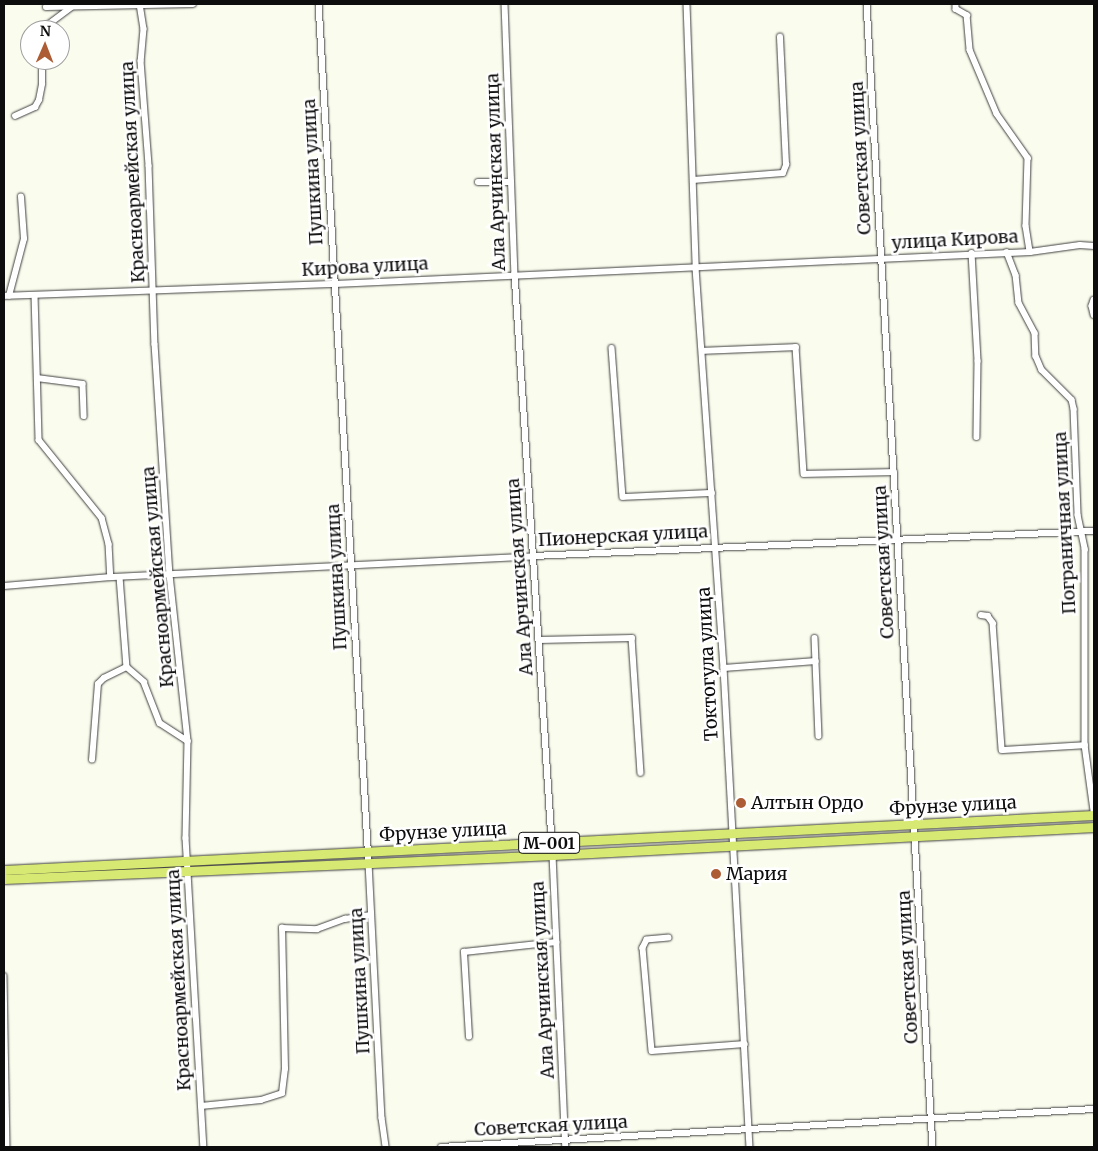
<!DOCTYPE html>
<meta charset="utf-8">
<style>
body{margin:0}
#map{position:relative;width:1098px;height:1151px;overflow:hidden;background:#fafdee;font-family:Merriweather,serif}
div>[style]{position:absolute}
.roads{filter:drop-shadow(0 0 1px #404040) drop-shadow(0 0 1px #404040)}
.street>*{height:5.5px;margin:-2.75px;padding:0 2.75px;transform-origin:2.75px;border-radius:2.75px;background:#fff}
.primary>*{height:9px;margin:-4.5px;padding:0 4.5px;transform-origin:4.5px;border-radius:4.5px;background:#d8e973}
.dots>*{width:14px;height:14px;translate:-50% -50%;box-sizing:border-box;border:2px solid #fff;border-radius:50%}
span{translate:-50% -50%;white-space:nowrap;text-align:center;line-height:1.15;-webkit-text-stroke:5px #fff;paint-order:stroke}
.shield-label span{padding:1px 4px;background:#fff;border:1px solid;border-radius:4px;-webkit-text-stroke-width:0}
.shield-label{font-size:16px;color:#0d0d0d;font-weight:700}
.street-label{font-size:18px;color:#0d0d0d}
.poi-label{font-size:18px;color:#0d0d0d}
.left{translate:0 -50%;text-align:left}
.frame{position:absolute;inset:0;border:5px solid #0d0d0d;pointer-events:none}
.north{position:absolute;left:20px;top:20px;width:50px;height:50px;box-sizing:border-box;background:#fff;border:1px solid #9e9e9e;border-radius:50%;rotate:1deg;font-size:14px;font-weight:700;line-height:20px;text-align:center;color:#0d0d0d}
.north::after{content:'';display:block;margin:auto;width:18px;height:22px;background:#ad5d35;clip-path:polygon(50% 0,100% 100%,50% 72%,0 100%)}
</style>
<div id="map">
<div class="roads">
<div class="street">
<i style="left:140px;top:4px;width:25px;rotate:81deg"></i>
<i style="left:144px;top:29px;width:32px;rotate:95deg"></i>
<i style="left:141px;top:61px;width:105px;rotate:85.6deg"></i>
<i style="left:149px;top:166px;width:178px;rotate:88.1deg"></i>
<i style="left:155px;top:344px;width:231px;rotate:86.3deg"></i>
<i style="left:170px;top:575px;width:167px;rotate:83.8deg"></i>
<i style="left:188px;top:741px;width:97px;rotate:91.2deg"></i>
<i style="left:186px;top:838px;width:310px;rotate:86.7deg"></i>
<i style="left:319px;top:4px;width:860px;rotate:86.67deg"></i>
<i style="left:369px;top:863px;width:255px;rotate:87.1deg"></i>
<i style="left:382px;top:1118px;width:29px;rotate:82deg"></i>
<i style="left:505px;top:4px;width:270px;rotate:87.9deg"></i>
<i style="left:515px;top:274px;width:582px;rotate:86.26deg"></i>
<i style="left:553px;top:855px;width:292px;rotate:87.5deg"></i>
<i style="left:687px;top:4px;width:264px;rotate:88deg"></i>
<i style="left:696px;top:268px;width:401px;rotate:86deg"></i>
<i style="left:724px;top:668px;width:480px;rotate:86.9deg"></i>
<i style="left:867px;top:4px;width:1145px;rotate:86.7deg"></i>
<i style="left:956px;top:4px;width:5px;rotate:90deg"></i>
<i style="left:956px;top:9px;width:13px;rotate:29deg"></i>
<i style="left:967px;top:15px;width:35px;rotate:85deg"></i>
<i style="left:970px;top:50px;width:69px;rotate:67.1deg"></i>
<i style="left:997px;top:114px;width:54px;rotate:54.8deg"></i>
<i style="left:1028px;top:158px;width:68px;rotate:91.7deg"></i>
<i style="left:1026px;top:226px;width:26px;rotate:81deg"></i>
<i style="left:46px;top:7px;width:147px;rotate:-1.2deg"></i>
<i style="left:41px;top:30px;width:38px;rotate:-37deg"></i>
<i style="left:15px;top:116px;width:22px;rotate:-24deg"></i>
<i style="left:35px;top:107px;width:8px;rotate:-60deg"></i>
<i style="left:39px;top:100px;width:16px;rotate:-79deg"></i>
<i style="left:42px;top:84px;width:24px;rotate:-90deg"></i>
<i style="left:693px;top:180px;width:90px;rotate:-4.4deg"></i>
<i style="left:783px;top:173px;width:9px;rotate:-69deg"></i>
<i style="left:786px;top:165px;width:128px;rotate:-92.7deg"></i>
<i style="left:478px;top:182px;width:33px"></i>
<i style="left:1007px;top:252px;width:25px;rotate:69deg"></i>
<i style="left:1016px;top:275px;width:28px;rotate:84deg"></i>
<i style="left:1019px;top:303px;width:34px;rotate:62deg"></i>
<i style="left:1035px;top:333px;width:23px;rotate:88deg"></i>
<i style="left:1036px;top:356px;width:15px;rotate:67deg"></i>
<i style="left:1042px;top:370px;width:42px;rotate:45deg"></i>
<i style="left:1072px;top:400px;width:9px;rotate:77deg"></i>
<i style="left:1074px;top:409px;width:106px;rotate:87.8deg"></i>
<i style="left:1078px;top:515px;width:35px;rotate:78deg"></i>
<i style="left:1085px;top:549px;width:196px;rotate:90deg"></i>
<i style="left:1085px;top:745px;width:67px;rotate:82.2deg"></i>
<i style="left:972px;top:253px;width:108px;rotate:86.8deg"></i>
<i style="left:978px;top:361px;width:76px;rotate:90.8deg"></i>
<i style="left:35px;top:295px;width:145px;rotate:88.4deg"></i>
<i style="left:39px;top:440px;width:100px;rotate:51.1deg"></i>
<i style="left:102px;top:518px;width:27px;rotate:75deg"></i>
<i style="left:109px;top:544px;width:33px;rotate:87deg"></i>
<i style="left:4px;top:296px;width:331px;rotate:-2.1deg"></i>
<i style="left:335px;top:284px;width:696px;rotate:-2.64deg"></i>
<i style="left:1030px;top:252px;width:50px;rotate:-8deg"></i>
<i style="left:1080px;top:245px;width:14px;rotate:4deg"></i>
<i style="left:9px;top:296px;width:59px;rotate:-75.3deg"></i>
<i style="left:24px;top:239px;width:42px;rotate:-94.1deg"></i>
<i style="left:1094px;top:300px;width:6px;rotate:108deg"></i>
<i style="left:1092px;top:306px;width:9px;rotate:77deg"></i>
<i style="left:612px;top:348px;width:149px;rotate:85.8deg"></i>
<i style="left:623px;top:497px;width:89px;rotate:-2.6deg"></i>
<i style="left:702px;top:351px;width:94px;rotate:-2.4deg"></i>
<i style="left:796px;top:347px;width:127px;rotate:86.4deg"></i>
<i style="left:804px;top:474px;width:90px;rotate:-1.3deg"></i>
<i style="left:37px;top:378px;width:46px;rotate:7.4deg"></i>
<i style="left:83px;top:384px;width:32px;rotate:88deg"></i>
<i style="left:120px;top:577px;width:90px;rotate:85.6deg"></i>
<i style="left:127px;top:667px;width:23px;rotate:41deg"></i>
<i style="left:144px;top:682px;width:44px;rotate:68.7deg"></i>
<i style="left:160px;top:723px;width:33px;rotate:33deg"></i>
<i style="left:4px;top:586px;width:107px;rotate:-4.8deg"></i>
<i style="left:111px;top:577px;width:423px;rotate:-2.8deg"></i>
<i style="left:533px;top:556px;width:562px;rotate:-2.55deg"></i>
<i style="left:981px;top:615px;width:7px;rotate:8deg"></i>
<i style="left:988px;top:616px;width:9px;rotate:54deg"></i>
<i style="left:993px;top:623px;width:127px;rotate:85.9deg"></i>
<i style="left:1002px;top:750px;width:83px;rotate:-3.4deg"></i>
<i style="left:815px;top:638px;width:98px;rotate:87.7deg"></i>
<i style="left:539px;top:640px;width:93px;rotate:-1.2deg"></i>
<i style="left:632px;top:638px;width:135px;rotate:86.2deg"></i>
<i style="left:724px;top:668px;width:92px;rotate:-4.4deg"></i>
<i style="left:92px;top:760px;width:76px;rotate:-85.5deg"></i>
<i style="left:98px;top:684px;width:8px;rotate:-45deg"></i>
<i style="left:104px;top:678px;width:25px;rotate:-26deg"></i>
<i style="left:669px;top:938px;width:22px;rotate:175deg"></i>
<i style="left:647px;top:940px;width:9px;rotate:117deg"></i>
<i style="left:643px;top:948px;width:103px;rotate:85deg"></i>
<i style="left:652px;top:1051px;width:93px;rotate:-4.3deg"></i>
<i style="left:4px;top:976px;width:171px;rotate:89deg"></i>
<i style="left:469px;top:1037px;width:85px;rotate:-93.4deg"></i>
<i style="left:464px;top:952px;width:93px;rotate:-6.2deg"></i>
<i style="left:201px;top:1106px;width:60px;rotate:-5.7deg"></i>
<i style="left:261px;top:1100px;width:22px;rotate:-18deg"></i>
<i style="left:282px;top:1093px;width:24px;rotate:-83deg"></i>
<i style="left:285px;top:1069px;width:141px;rotate:-91.2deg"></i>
<i style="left:282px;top:928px;width:35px;rotate:2deg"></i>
<i style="left:317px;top:929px;width:30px;rotate:-20deg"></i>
<i style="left:345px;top:919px;width:26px;rotate:-9deg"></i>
<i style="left:441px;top:1147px;width:654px;rotate:-3.33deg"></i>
</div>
<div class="primary">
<i style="left:4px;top:870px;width:1091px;rotate:-2.89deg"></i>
<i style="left:4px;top:879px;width:550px;rotate:-2.5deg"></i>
<i style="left:553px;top:855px;width:542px;rotate:-2.96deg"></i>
</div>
</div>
<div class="dots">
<i style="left:741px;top:803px;background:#ad5d35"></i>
<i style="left:716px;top:874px;background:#ad5d35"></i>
</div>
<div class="shield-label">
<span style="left:549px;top:843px">M-001</span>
</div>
<div class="street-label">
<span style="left:861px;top:158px;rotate:-93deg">Советская улица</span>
<span style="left:133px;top:172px;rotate:-93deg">Красноармейская улица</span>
<span style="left:313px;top:172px;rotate:-93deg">Пушкина улица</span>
<span style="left:496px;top:172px;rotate:-92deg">Ала Арчинская улица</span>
<span style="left:955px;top:240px;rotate:-3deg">улица Кирова</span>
<span style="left:365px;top:267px;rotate:-3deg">Кирова улица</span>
<span style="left:1065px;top:523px;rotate:-93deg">Пограничная улица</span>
<span style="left:623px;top:536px;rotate:-3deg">Пионерская улица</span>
<span style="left:884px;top:562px;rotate:-93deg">Советская улица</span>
<span style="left:158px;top:577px;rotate:-95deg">Красноармейская улица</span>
<span style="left:337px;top:577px;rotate:-93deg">Пушкина улица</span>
<span style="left:520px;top:577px;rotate:-94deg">Ала Арчинская улица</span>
<span style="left:708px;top:664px;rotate:-93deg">Токтогула улица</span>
<span style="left:953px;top:806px;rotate:-3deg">Фрунзе улица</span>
<span style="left:443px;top:832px;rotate:-3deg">Фрунзе улица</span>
<span style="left:908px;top:967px;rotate:-93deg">Советская улица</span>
<span style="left:179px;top:980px;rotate:-93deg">Красноармейская улица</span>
<span style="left:543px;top:980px;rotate:-93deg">Ала Арчинская улица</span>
<span style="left:360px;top:981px;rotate:-93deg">Пушкина улица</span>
<span style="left:551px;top:1126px;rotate:-3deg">Советская улица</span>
</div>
<div class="poi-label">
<span class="left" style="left:751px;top:803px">Алтын Ордо</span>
<span class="left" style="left:726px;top:874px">Мария</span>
</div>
<div class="frame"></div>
<div class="north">N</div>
</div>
